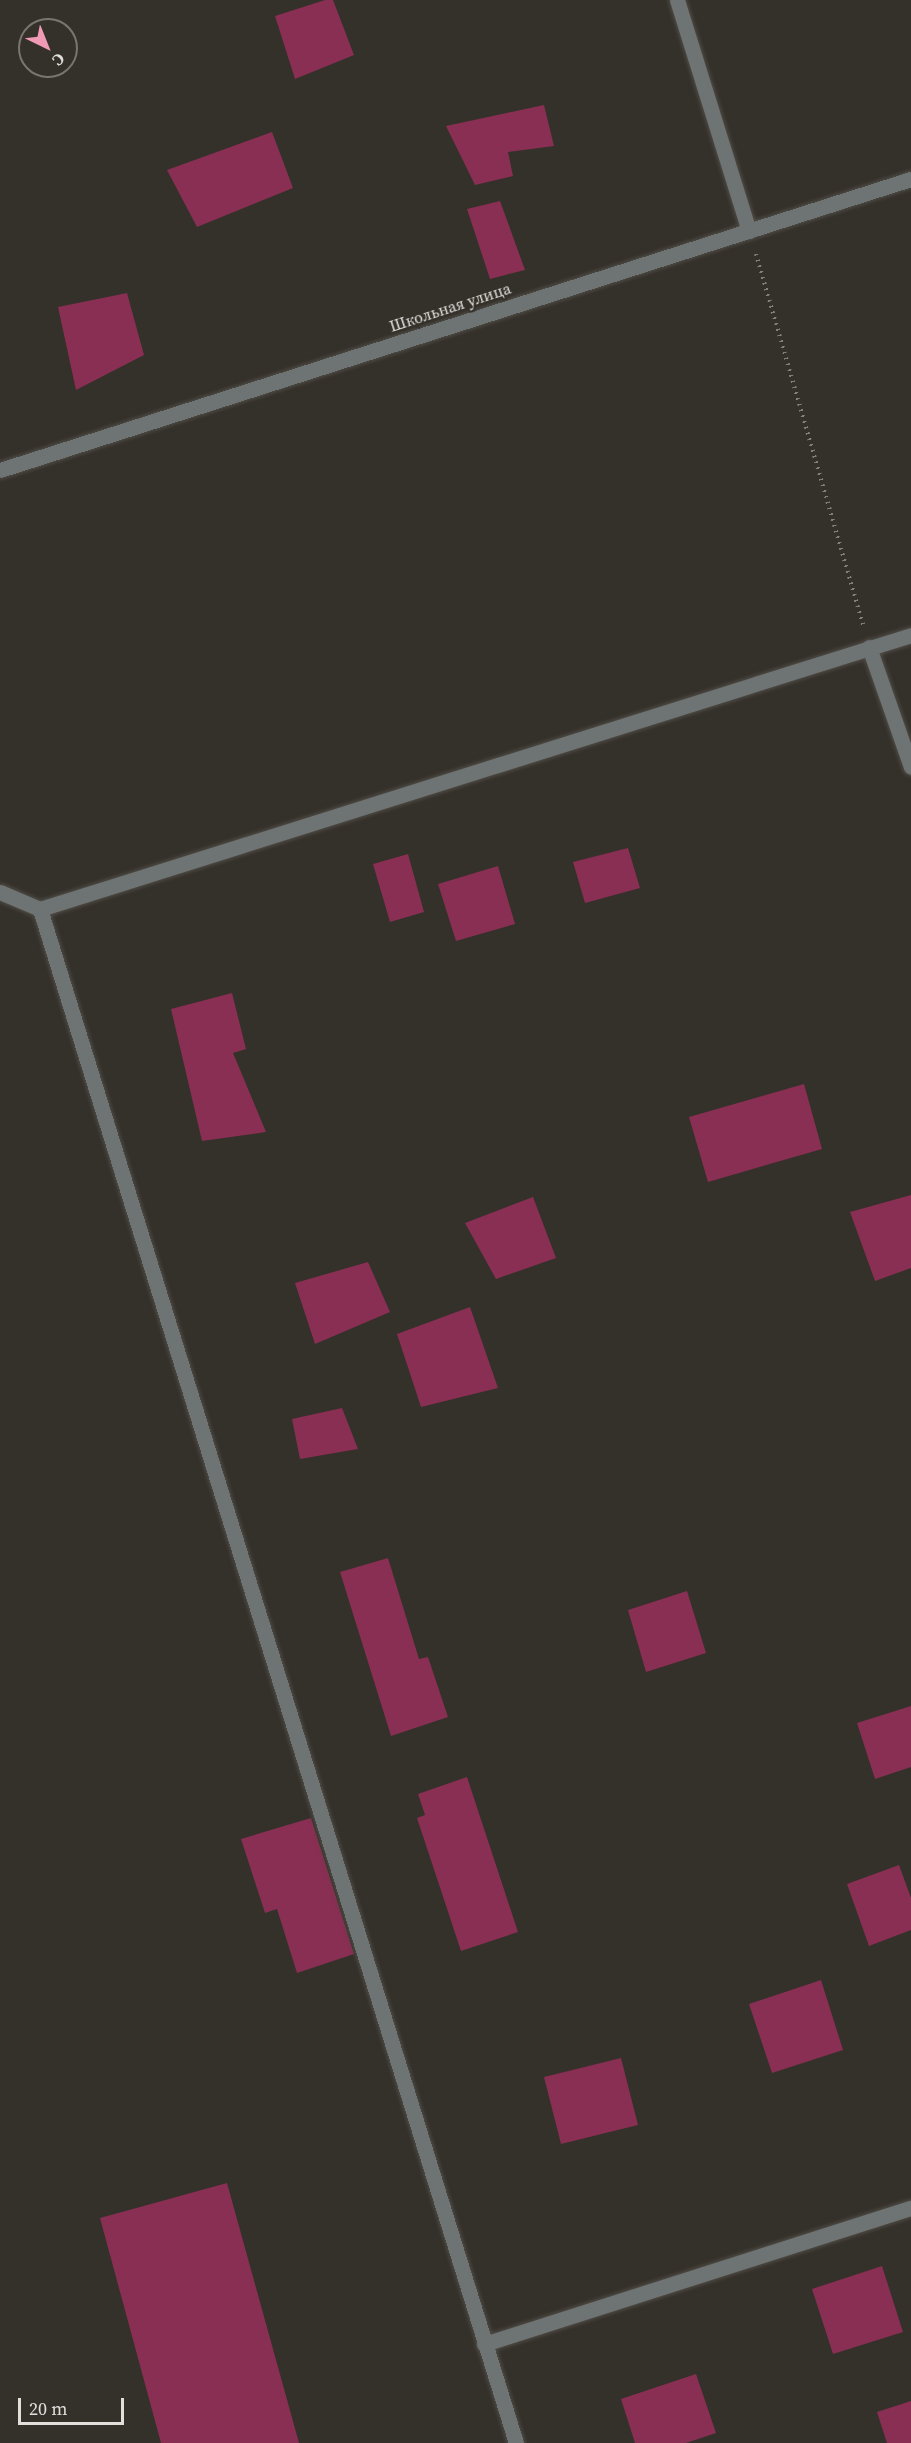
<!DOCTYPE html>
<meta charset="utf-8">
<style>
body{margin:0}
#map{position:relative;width:911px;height:2443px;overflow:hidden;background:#34302a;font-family:"Source Serif 4",serif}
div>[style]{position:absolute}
.building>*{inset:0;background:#892f53}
.path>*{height:4px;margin-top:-2px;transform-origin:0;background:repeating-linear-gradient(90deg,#83807b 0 1.5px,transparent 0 6px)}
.roads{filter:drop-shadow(0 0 2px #504c46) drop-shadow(0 0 2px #504c46)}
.minor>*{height:15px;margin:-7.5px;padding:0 7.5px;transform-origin:7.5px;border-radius:7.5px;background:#6e7373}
span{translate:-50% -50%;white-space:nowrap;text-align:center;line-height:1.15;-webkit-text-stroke:4.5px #34302a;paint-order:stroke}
.street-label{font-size:16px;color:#e1dedb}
.north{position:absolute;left:18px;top:18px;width:60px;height:60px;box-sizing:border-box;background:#34302a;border:2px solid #797671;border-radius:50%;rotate:137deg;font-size:16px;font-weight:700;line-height:24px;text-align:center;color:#e1dedb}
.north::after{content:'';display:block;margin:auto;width:21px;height:27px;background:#f09ab5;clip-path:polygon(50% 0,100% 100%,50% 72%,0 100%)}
.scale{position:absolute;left:18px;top:2398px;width:106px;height:27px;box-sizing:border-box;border:3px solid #e1dedb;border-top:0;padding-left:8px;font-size:18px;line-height:21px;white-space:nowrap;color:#e1dedb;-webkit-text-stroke:4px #34302a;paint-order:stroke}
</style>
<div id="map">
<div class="building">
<i style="clip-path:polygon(325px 0,333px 0,354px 55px,295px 79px,275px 16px)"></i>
<i style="clip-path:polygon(544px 105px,554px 146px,508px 152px,513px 176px,475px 185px,446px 126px)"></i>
<i style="clip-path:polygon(272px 132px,293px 188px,197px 227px,167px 170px)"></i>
<i style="clip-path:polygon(500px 201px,525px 270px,490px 279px,467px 209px)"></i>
<i style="clip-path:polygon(127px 293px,144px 355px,76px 390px,58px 307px)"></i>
<i style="clip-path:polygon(628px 848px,640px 888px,585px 903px,573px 862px)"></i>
<i style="clip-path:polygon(408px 854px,424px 912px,390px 922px,373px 864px)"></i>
<i style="clip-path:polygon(498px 866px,515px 924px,456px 941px,438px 884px)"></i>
<i style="clip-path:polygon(232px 993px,246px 1049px,233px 1053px,266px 1132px,202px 1141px,171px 1009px)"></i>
<i style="clip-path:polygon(804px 1084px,822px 1149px,708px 1182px,689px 1117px)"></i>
<i style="clip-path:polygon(911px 1195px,911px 1268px,875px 1281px,850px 1212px)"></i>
<i style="clip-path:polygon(533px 1197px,556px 1258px,496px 1279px,465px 1223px)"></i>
<i style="clip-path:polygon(368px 1262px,390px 1312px,315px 1344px,295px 1283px)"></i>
<i style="clip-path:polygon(470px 1307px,498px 1388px,421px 1407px,397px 1334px)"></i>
<i style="clip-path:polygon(342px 1408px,358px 1449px,300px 1459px,292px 1419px)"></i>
<i style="clip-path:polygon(388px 1558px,419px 1659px,428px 1657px,448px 1717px,391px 1736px,340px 1572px)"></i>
<i style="clip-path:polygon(687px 1591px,706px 1653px,646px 1672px,628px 1610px)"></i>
<i style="clip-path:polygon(911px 1706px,911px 1767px,875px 1779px,857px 1723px)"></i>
<i style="clip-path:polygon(467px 1777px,518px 1932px,461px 1951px,417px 1818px,425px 1815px,418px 1794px)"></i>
<i style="clip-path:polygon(311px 1818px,354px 1954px,297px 1973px,277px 1909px,265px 1913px,241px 1839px)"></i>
<i style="clip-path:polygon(899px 1865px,911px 1898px,911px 1930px,869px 1946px,847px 1884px)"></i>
<i style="clip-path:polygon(821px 1980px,843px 2050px,772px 2073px,749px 2004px)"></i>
<i style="clip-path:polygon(621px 2058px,638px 2125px,561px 2144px,544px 2077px)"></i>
<i style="clip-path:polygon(227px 2183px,299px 2443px,161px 2443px,100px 2218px)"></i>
<i style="clip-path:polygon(882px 2266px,903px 2332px,833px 2354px,812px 2289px)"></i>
<i style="clip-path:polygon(696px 2374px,716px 2433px,686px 2443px,635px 2443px,621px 2399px)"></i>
<i style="clip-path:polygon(911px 2401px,911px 2443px,887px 2443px,877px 2412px)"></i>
</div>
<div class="path">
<i style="left:756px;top:254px;width:386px;rotate:73.9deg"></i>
</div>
<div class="roads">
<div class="minor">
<i style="left:677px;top:0;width:242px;rotate:72.7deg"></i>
<i style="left:0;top:470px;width:956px;rotate:-17.72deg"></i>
<i style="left:869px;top:647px;width:127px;rotate:70.7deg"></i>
<i style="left:0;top:892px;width:43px;rotate:23deg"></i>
<i style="left:40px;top:909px;width:913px;rotate:-17.46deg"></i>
<i style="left:40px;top:909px;width:1606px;rotate:72.76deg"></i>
<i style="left:484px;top:2344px;width:448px;rotate:-17.7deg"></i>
</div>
</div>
<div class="street-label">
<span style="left:450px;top:307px;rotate:-18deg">Школьная улица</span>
</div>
<div class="north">С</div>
<div class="scale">20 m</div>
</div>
